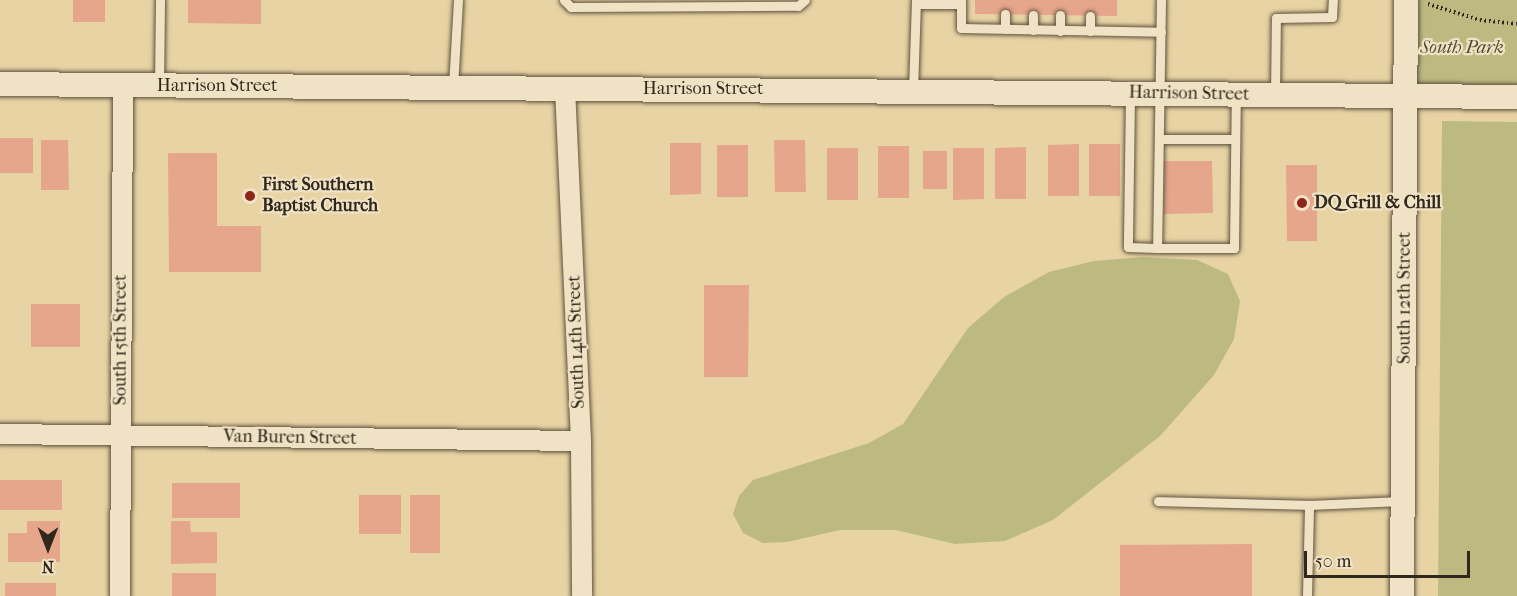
<!DOCTYPE html>
<style>
body{margin:0}
#map{position:relative;width:1517px;height:596px;overflow:hidden;background:#e8d3a4;font-family:"IM FELL French Canon",serif}
div>[style]{position:absolute}
.green>*{inset:0;background:#bdba81}
.building>*{inset:0;background:#e6a68c}
.path>*{height:4px;margin-top:-2px;transform-origin:0;background:repeating-linear-gradient(90deg,#31281d 0 1.5px,transparent 0 4.5px)}
.roads{filter:drop-shadow(0 0 2px #5f533f) drop-shadow(0 0 2px #5f533f)}
.service>*{height:9px;margin:-4.5px;padding:0 4.5px;transform-origin:4.5px;border-radius:4.5px;background:#f0e2c4}
.minor>*{height:20px;margin:-10px;padding:0 10px;transform-origin:10px;border-radius:10px;background:#f0e2c4}
.tertiary>*{height:24px;margin:-12px;padding:0 12px;transform-origin:12px;border-radius:12px;background:#f0e2c4}
.dots>*{width:16px;height:16px;translate:-50% -50%;box-sizing:border-box;border:3px solid #f0e2c4;border-radius:50%}
span{translate:-50% -50%;white-space:nowrap;text-align:center;line-height:1.15;-webkit-text-stroke:4.5px #f0e2c4;paint-order:stroke}
.park-label{font-size:18px;color:#544c36;font-style:italic}
.street-label{font-size:18px;color:#31281d}
.poi-label{font-size:18px;color:#31281d;font-weight:700}
.left{translate:0 -50%;text-align:left}
.north{position:absolute;left:18px;top:518px;width:60px;height:60px;-webkit-text-stroke:4px #f0e2c4;paint-order:stroke;rotate:180deg;font-size:16px;font-weight:700;line-height:24px;text-align:center;color:#31281d}
.north::after{content:'';display:block;margin:auto;width:21px;height:27px;background:#31281d;clip-path:polygon(50% 0,100% 100%,50% 72%,0 100%)}
.scale{position:absolute;left:1304px;top:551px;width:166px;height:27px;box-sizing:border-box;border:3px solid #31281d;border-top:0;padding-left:8px;font-size:18px;line-height:21px;white-space:nowrap;color:#31281d;-webkit-text-stroke:4px #f0e2c4;paint-order:stroke}
</style>
<div id="map">
<div class="green">
<i style="clip-path:polygon(1406px 0,1517px 0,1517px 97px,1406px 96px)"></i>
<i style="clip-path:polygon(1442px 121px,1517px 122px,1517px 596px,1438px 596px)"></i>
<i style="clip-path:polygon(1143px 257px,1197px 260px,1228px 274px,1240px 301px,1234px 339px,1214px 375px,1160px 436px,1053px 520px,1005px 541px,955px 544px,896px 530px,840px 530px,787px 542px,763px 543px,743px 533px,733px 514px,739px 496px,753px 480px,869px 443px,903px 424px,968px 328px,1004px 297px,1049px 272px,1094px 261px)"></i>
</div>
<div class="building">
<i style="clip-path:polygon(73px 0,105px 0,105px 22px,73px 22px)"></i>
<i style="clip-path:polygon(188px 0,261px 0,261px 24px,188px 23px)"></i>
<i style="clip-path:polygon(975px 0,1117px 0,1117px 16px,975px 14px)"></i>
<i style="clip-path:polygon(0 138px,33px 138px,33px 173px,0 173px)"></i>
<i style="clip-path:polygon(41px 140px,68px 140px,69px 190px,41px 190px)"></i>
<i style="clip-path:polygon(774px 140px,805px 140px,806px 192px,775px 192px)"></i>
<i style="clip-path:polygon(670px 143px,701px 143px,701px 194px,670px 195px)"></i>
<i style="clip-path:polygon(1079px 144px,1079px 196px,1048px 196px,1048px 145px)"></i>
<i style="clip-path:polygon(1089px 144px,1120px 144px,1120px 196px,1089px 196px)"></i>
<i style="clip-path:polygon(717px 145px,748px 145px,748px 197px,717px 197px)"></i>
<i style="clip-path:polygon(878px 146px,909px 146px,909px 198px,878px 198px)"></i>
<i style="clip-path:polygon(1026px 147px,1026px 199px,995px 199px,995px 148px)"></i>
<i style="clip-path:polygon(827px 148px,858px 148px,858px 200px,827px 200px)"></i>
<i style="clip-path:polygon(953px 148px,984px 148px,984px 199px,953px 200px)"></i>
<i style="clip-path:polygon(923px 151px,947px 151px,947px 189px,923px 189px)"></i>
<i style="clip-path:polygon(168px 153px,217px 153px,217px 226px,261px 226px,261px 272px,169px 272px)"></i>
<i style="clip-path:polygon(1164px 161px,1212px 161px,1213px 213px,1164px 214px)"></i>
<i style="clip-path:polygon(1286px 165px,1317px 165px,1317px 241px,1287px 241px)"></i>
<i style="clip-path:polygon(704px 285px,749px 285px,748px 377px,704px 377px)"></i>
<i style="clip-path:polygon(31px 304px,80px 304px,80px 347px,31px 347px)"></i>
<i style="clip-path:polygon(0 480px,62px 480px,62px 510px,0 510px)"></i>
<i style="clip-path:polygon(172px 483px,240px 483px,240px 518px,172px 518px)"></i>
<i style="clip-path:polygon(359px 495px,401px 495px,401px 534px,359px 534px)"></i>
<i style="clip-path:polygon(410px 495px,440px 495px,440px 553px,410px 553px)"></i>
<i style="clip-path:polygon(27px 521px,60px 521px,60px 562px,8px 562px,8px 533px,27px 533px)"></i>
<i style="clip-path:polygon(171px 521px,190px 521px,191px 532px,217px 532px,217px 563px,171px 564px)"></i>
<i style="clip-path:polygon(1252px 544px,1252px 596px,1120px 596px,1120px 545px)"></i>
<i style="clip-path:polygon(172px 573px,216px 573px,216px 596px,172px 596px)"></i>
<i style="clip-path:polygon(5px 583px,56px 583px,56px 596px,5px 596px)"></i>
</div>
<div class="path">
<i style="left:1428px;top:4px;width:54px;rotate:17.1deg"></i>
<i style="left:1480px;top:20px;width:37px;rotate:6deg"></i>
</div>
<div class="roads">
<div class="service">
<i style="left:564px;top:0;width:10px;rotate:45deg"></i>
<i style="left:571px;top:7px;width:227px;rotate:-0.3deg"></i>
<i style="left:798px;top:6px;width:9px;rotate:-41deg"></i>
<i style="left:961px;top:0;width:28px;rotate:90deg"></i>
<i style="left:961px;top:28px;width:200px;rotate:1.1deg"></i>
<i style="left:1161px;top:0;width:248px;rotate:90.9deg"></i>
<i style="left:1157px;top:248px;width:77px"></i>
<i style="left:1234px;top:248px;width:153px;rotate:-89.3deg"></i>
<i style="left:916px;top:4px;width:45px"></i>
<i style="left:1005px;top:14px;width:15px;rotate:90deg"></i>
<i style="left:1033px;top:15px;width:15px;rotate:90deg"></i>
<i style="left:1090px;top:16px;width:15px;rotate:90deg"></i>
<i style="left:1060px;top:31px;width:16px;rotate:-90deg"></i>
<i style="left:159px;top:85px;width:85px;rotate:-89.3deg"></i>
<i style="left:453px;top:87px;width:87px;rotate:-86.7deg"></i>
<i style="left:913px;top:91px;width:91px;rotate:-88.1deg"></i>
<i style="left:1130px;top:95px;width:152px;rotate:90.8deg"></i>
<i style="left:1128px;top:247px;width:29px;rotate:2deg"></i>
<i style="left:1275px;top:95px;width:77px;rotate:-89.3deg"></i>
<i style="left:1276px;top:18px;width:56px;rotate:-1deg"></i>
<i style="left:1332px;top:17px;width:17px;rotate:-87deg"></i>
<i style="left:1159px;top:139px;width:76px"></i>
<i style="left:1158px;top:501px;width:151px;rotate:1.5deg"></i>
<i style="left:1307px;top:596px;width:91px;rotate:-88.7deg"></i>
<i style="left:1309px;top:505px;width:92px;rotate:-2.5deg"></i>
</div>
<div class="minor">
<i style="left:565px;top:88px;width:353px;rotate:87.4deg"></i>
<i style="left:581px;top:441px;width:155px;rotate:89.6deg"></i>
<i style="left:0;top:434px;width:581px;rotate:0.69deg"></i>
<i style="left:120px;top:596px;width:511px;rotate:-89.66deg"></i>
</div>
<div class="tertiary">
<i style="left:0;top:84px;width:1517px;rotate:0.49deg"></i>
<i style="left:1402px;top:596px;width:596px;rotate:-89.62deg"></i>
</div>
</div>
<div class="dots">
<i style="left:250px;top:196px;background:#8f2418"></i>
<i style="left:1302px;top:203px;background:#8f2418"></i>
</div>
<div class="park-label">
<span style="left:1462px;top:48px">South Park</span>
</div>
<div class="street-label">
<span style="left:217px;top:86px">Harrison Street</span>
<span style="left:703px;top:89px">Harrison Street</span>
<span style="left:1189px;top:94px;rotate:1deg">Harrison Street</span>
<span style="left:1405px;top:298px;rotate:-90deg">South 12th Street</span>
<span style="left:121px;top:340px;rotate:-90deg">South 15th Street</span>
<span style="left:577px;top:342px;rotate:-92deg">South 14th Street</span>
<span style="left:290px;top:438px;rotate:1deg">Van Buren Street</span>
</div>
<div class="poi-label">
<span class="left" style="left:262px;top:196px">First Southern<br>Baptist Church</span>
<span class="left" style="left:1314px;top:203px">DQ Grill &amp; Chill</span>
</div>
<div class="north">N</div>
<div class="scale">50 m</div>
</div>
